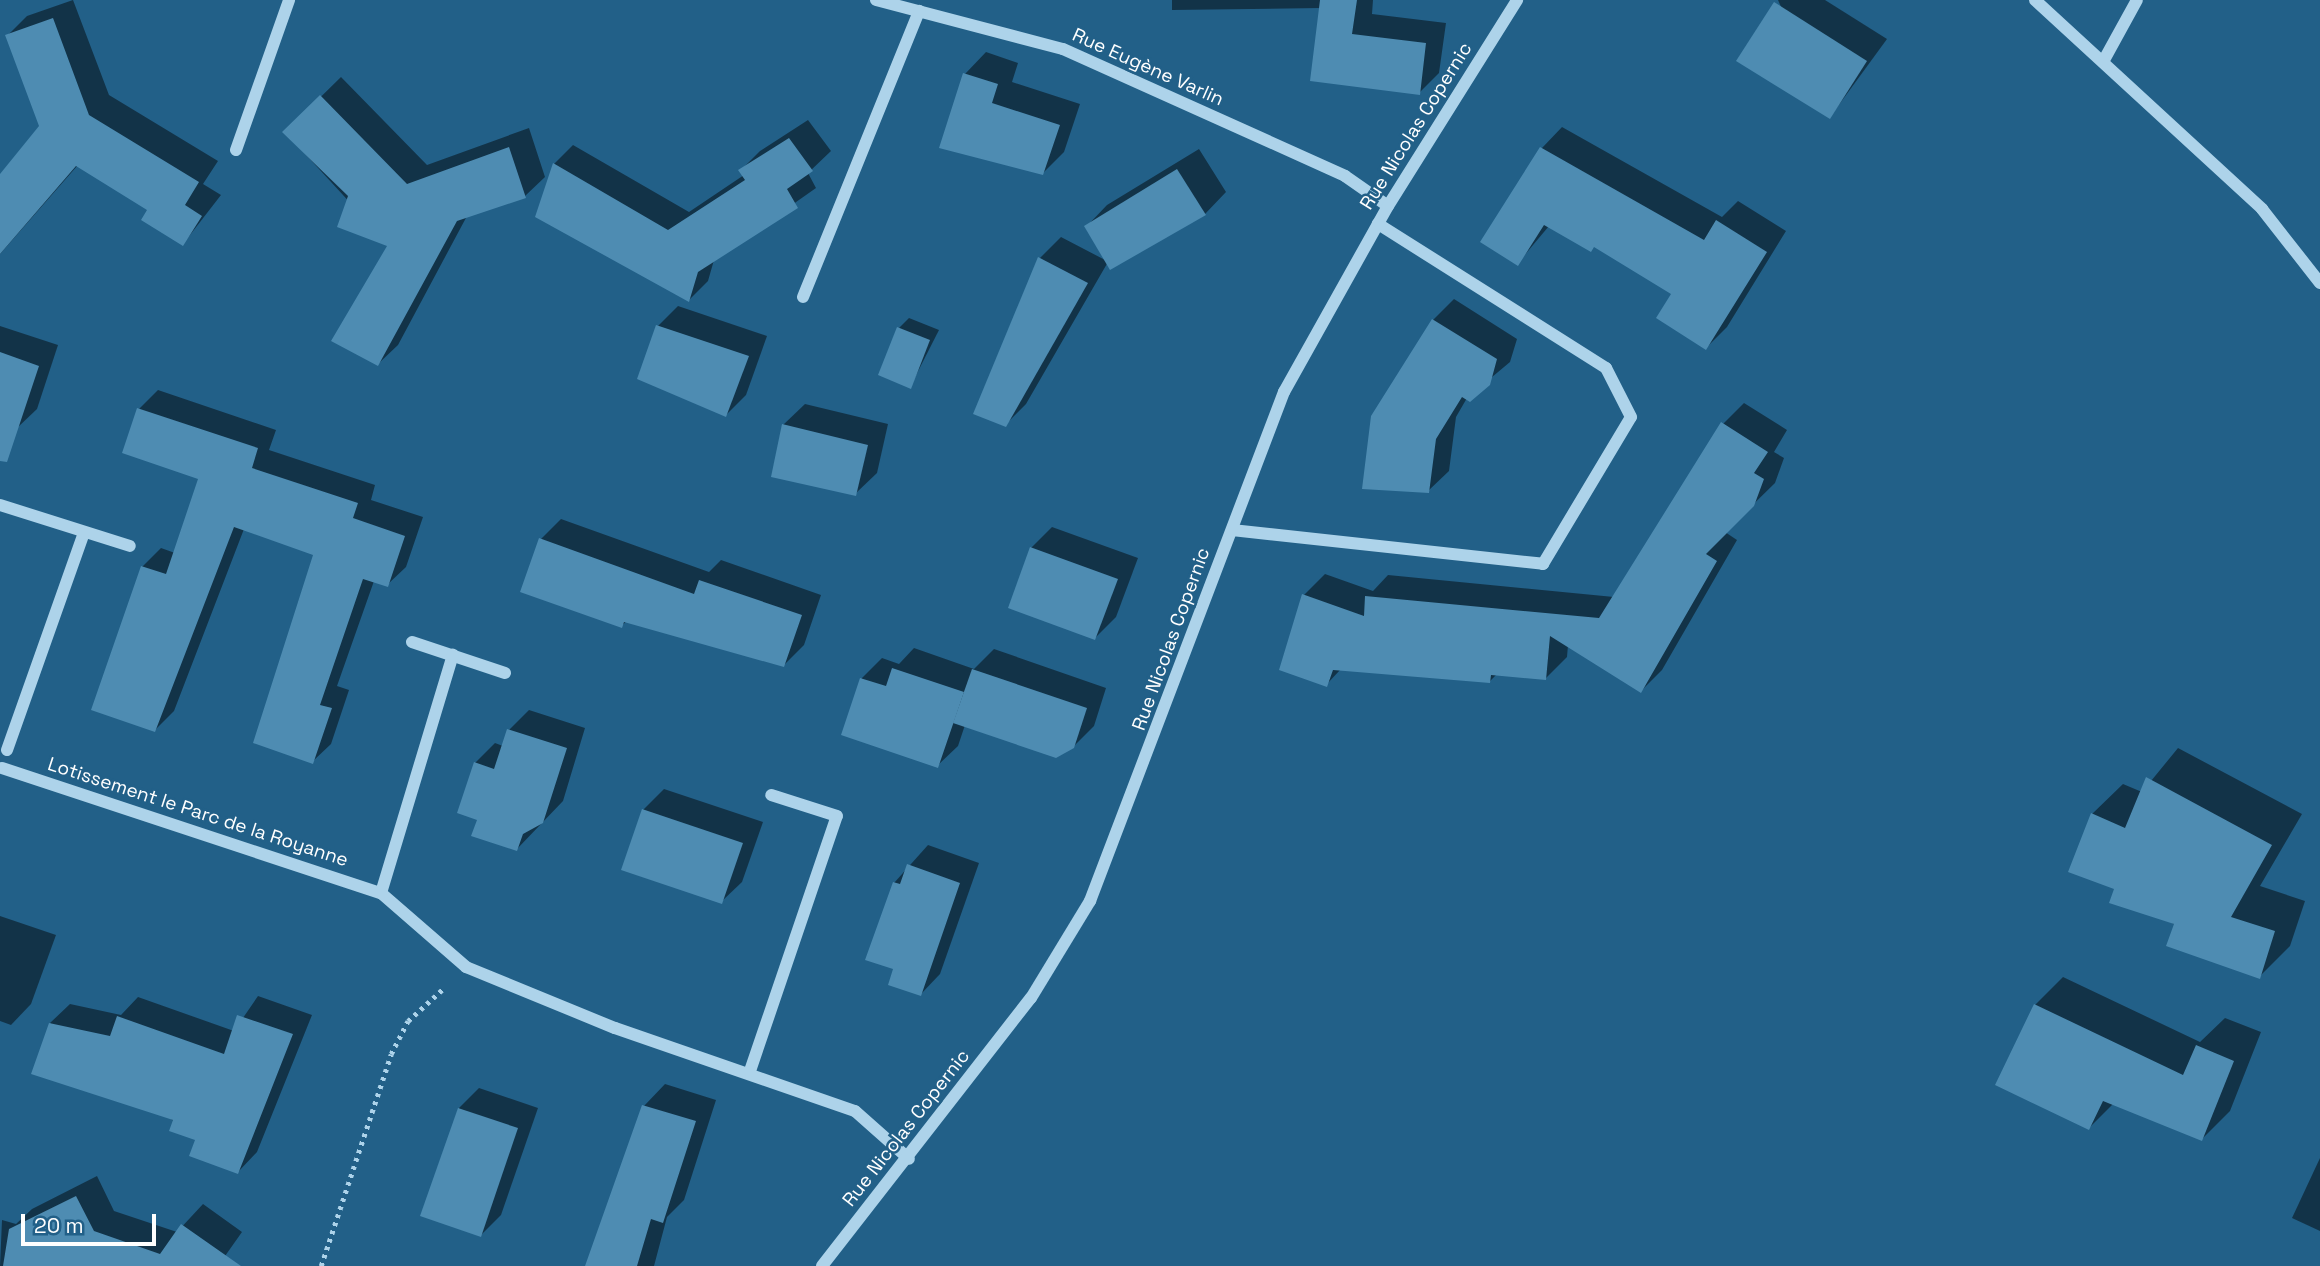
<!DOCTYPE html>
<meta charset="utf-8">
<style>
body{margin:0}
#map{position:relative;width:2320px;height:1266px;overflow:hidden;background:#226088;font-family:"Space Grotesk",sans-serif}
div>[style]{position:absolute}
.shadow>*{inset:0;background:#0007}
.building>*{inset:0;background:#4e8cb2}
.path>*{height:4.5px;margin-top:-2.25px;transform-origin:0;background:repeating-linear-gradient(90deg,#add3ea 0 3.5px,transparent 0 8.5px)}
.minor>*{height:12px;margin:-6px;padding:0 6px;transform-origin:6px;border-radius:6px;background:#add3ea}
span{translate:-50% -50%;white-space:nowrap;text-align:center;line-height:1.15;-webkit-text-stroke:5px #226088;paint-order:stroke}
.street-label{font-size:19px;color:#fff}
.scale{position:absolute;left:21px;top:1214px;width:135px;height:32px;box-sizing:border-box;border:4px solid #fff;border-top:0;padding-left:9px;font-size:21px;line-height:24px;white-space:nowrap;color:#fff;-webkit-text-stroke:5px #226088;paint-order:stroke}
</style>
<div id="map">
<div class="shadow">
<i style="clip-path:polygon(73px 0,109px 95px,218px 161px,203px 184px,221px 195px,183px 244px,150px 209px,78px 165px,0 254px,0 176px,41px 127px,7px 36px,27px 16px)"></i>
<i style="clip-path:polygon(1172px 0,1373px 0,1372px 14px,1446px 23px,1439px 73px,1419px 93px,1321px 8px,1172px 10px)"></i>
<i style="clip-path:polygon(1778px 0,1825px 0,1887px 39px,1830px 117px)"></i>
<i style="clip-path:polygon(986px 52px,1018px 63px,1012px 82px,1080px 104px,1064px 152px,1043px 173px,965px 74px)"></i>
<i style="clip-path:polygon(341px 77px,427px 165px,529px 128px,545px 177px,525px 196px,467px 216px,398px 345px,378px 364px,389px 245px,285px 132px)"></i>
<i style="clip-path:polygon(808px 120px,831px 151px,808px 173px,816px 188px,714px 260px,708px 281px,689px 300px,554px 164px,573px 145px,689px 212px,744px 175px,741px 170px,760px 151px)"></i>
<i style="clip-path:polygon(1562px 127px,1722px 217px,1738px 201px,1786px 231px,1727px 327px,1706px 348px,1673px 293px,1595px 246px,1549px 226px,1517px 264px,1542px 148px)"></i>
<i style="clip-path:polygon(1199px 149px,1226px 192px,1205px 214px,1108px 262px,1026px 404px,1005px 425px,975px 413px,1040px 258px,1061px 237px,1107px 261px,1086px 227px,1107px 205px)"></i>
<i style="clip-path:polygon(1454px 299px,1517px 339px,1510px 362px,1467px 398px,1456px 417px,1449px 471px,1428px 491px,1433px 320px)"></i>
<i style="clip-path:polygon(678px 306px,767px 336px,746px 395px,726px 415px,658px 326px)"></i>
<i style="clip-path:polygon(909px 318px,939px 330px,910px 387px,899px 328px)"></i>
<i style="clip-path:polygon(0 326px,58px 345px,37px 409px,16px 429px,0 423px)"></i>
<i style="clip-path:polygon(158px 390px,276px 430px,269px 450px,375px 485px,371px 500px,423px 517px,406px 567px,387px 585px,374px 581px,337px 686px,349px 690px,331px 744px,312px 762px,315px 554px,244px 529px,174px 711px,155px 730px,142px 567px,161px 548px,175px 553px,200px 477px,124px 452px,139px 409px)"></i>
<i style="clip-path:polygon(1744px 403px,1787px 430px,1774px 452px,1784px 458px,1775px 483px,1725px 532px,1737px 540px,1662px 670px,1641px 691px,1568px 645px,1567px 657px,1546px 678px,1497px 674px,1490px 681px,1341px 669px,1326px 685px,1281px 669px,1304px 595px,1325px 574px,1373px 591px,1388px 575px,1614px 597px,1723px 424px)"></i>
<i style="clip-path:polygon(805px 404px,888px 424px,877px 473px,855px 494px,783px 425px)"></i>
<i style="clip-path:polygon(561px 519px,709px 572px,721px 560px,821px 595px,804px 645px,784px 665px,627px 621px,621px 626px,541px 539px)"></i>
<i style="clip-path:polygon(1052px 527px,1138px 558px,1116px 617px,1095px 638px,1031px 548px)"></i>
<i style="clip-path:polygon(914px 648px,974px 669px,994px 649px,1106px 688px,1094px 726px,1073px 747px,965px 725px,958px 746px,937px 766px,843px 734px,862px 678px,882px 658px,899px 664px)"></i>
<i style="clip-path:polygon(529px 710px,585px 728px,563px 801px,517px 849px,480px 819px,475px 763px,495px 743px,503px 746px,509px 730px)"></i>
<i style="clip-path:polygon(2178px 748px,2302px 814px,2260px 886px,2305px 901px,2290px 946px,2259px 977px,2116px 888px,2092px 814px,2123px 784px,2142px 792px)"></i>
<i style="clip-path:polygon(664px 789px,763px 822px,742px 882px,721px 902px,643px 810px)"></i>
<i style="clip-path:polygon(928px 845px,979px 863px,940px 974px,921px 994px,895px 968px,894px 883px)"></i>
<i style="clip-path:polygon(0 916px,56px 935px,31px 1004px,11px 1025px,0 1021px)"></i>
<i style="clip-path:polygon(2063px 977px,2200px 1042px,2225px 1018px,2261px 1032px,2230px 1111px,2202px 1139px,2114px 1103px,2089px 1128px,2035px 1005px)"></i>
<i style="clip-path:polygon(258px 996px,312px 1015px,257px 1152px,238px 1172px,50px 1023px,70px 1004px,121px 1015px,138px 997px,234px 1031px)"></i>
<i style="clip-path:polygon(665px 1084px,716px 1100px,684px 1200px,667px 1217px,654px 1266px,588px 1266px,644px 1106px)"></i>
<i style="clip-path:polygon(479px 1088px,538px 1108px,501px 1215px,481px 1235px,459px 1108px)"></i>
<i style="clip-path:polygon(2320px 1158px,2320px 1231px,2292px 1218px)"></i>
<i style="clip-path:polygon(97px 1176px,114px 1211px,177px 1232px,203px 1204px,242px 1232px,218px 1266px,0 1266px,2px 1220px,16px 1224px,32px 1209px)"></i>
</div>
<div class="building">
<i style="clip-path:polygon(1320px 0,1357px 0,1352px 34px,1426px 43px,1420px 95px,1310px 81px)"></i>
<i style="clip-path:polygon(1774px 2px,1867px 61px,1830px 119px,1736px 61px)"></i>
<i style="clip-path:polygon(53px 18px,89px 115px,199px 182px,185px 205px,202px 216px,183px 246px,141px 220px,147px 210px,76px 166px,0 254px,0 174px,39px 126px,5px 35px)"></i>
<i style="clip-path:polygon(963px 73px,998px 84px,992px 103px,1060px 125px,1043px 175px,939px 148px)"></i>
<i style="clip-path:polygon(320px 95px,407px 184px,509px 147px,526px 198px,457px 221px,378px 366px,331px 341px,387px 246px,337px 227px,348px 196px,282px 132px)"></i>
<i style="clip-path:polygon(789px 138px,813px 171px,787px 189px,798px 208px,698px 272px,689px 302px,535px 217px,553px 163px,668px 230px,745px 180px,738px 170px)"></i>
<i style="clip-path:polygon(1540px 147px,1704px 240px,1716px 220px,1767px 252px,1706px 350px,1656px 318px,1671px 294px,1594px 247px,1591px 252px,1544px 225px,1518px 266px,1480px 242px)"></i>
<i style="clip-path:polygon(1177px 169px,1206px 215px,1110px 270px,1084px 226px)"></i>
<i style="clip-path:polygon(1038px 257px,1088px 283px,1006px 427px,973px 414px)"></i>
<i style="clip-path:polygon(1432px 319px,1497px 359px,1490px 385px,1470px 402px,1462px 397px,1436px 439px,1429px 493px,1362px 489px,1371px 416px)"></i>
<i style="clip-path:polygon(656px 325px,749px 356px,726px 417px,637px 379px)"></i>
<i style="clip-path:polygon(897px 327px,930px 340px,911px 389px,878px 375px)"></i>
<i style="clip-path:polygon(0 352px,39px 366px,7px 462px,0 461px)"></i>
<i style="clip-path:polygon(137px 408px,258px 448px,252px 468px,358px 503px,353px 518px,405px 536px,388px 587px,363px 579px,320px 705px,332px 708px,313px 764px,253px 743px,313px 555px,234px 527px,155px 732px,91px 710px,141px 566px,166px 574px,198px 479px,122px 453px)"></i>
<i style="clip-path:polygon(1721px 422px,1768px 452px,1754px 473px,1764px 479px,1754px 506px,1706px 554px,1717px 561px,1641px 693px,1550px 636px,1546px 680px,1491px 675px,1490px 683px,1333px 670px,1327px 687px,1279px 670px,1302px 594px,1364px 616px,1365px 596px,1599px 618px)"></i>
<i style="clip-path:polygon(782px 424px,868px 445px,856px 496px,771px 477px)"></i>
<i style="clip-path:polygon(539px 538px,694px 594px,699px 580px,802px 615px,784px 667px,624px 622px,622px 628px,520px 592px)"></i>
<i style="clip-path:polygon(1030px 547px,1118px 579px,1095px 640px,1008px 608px)"></i>
<i style="clip-path:polygon(892px 668px,964px 692px,938px 768px,841px 735px,860px 678px,886px 686px)"></i>
<i style="clip-path:polygon(972px 669px,1087px 708px,1074px 748px,1056px 758px,953px 723px)"></i>
<i style="clip-path:polygon(507px 729px,567px 748px,543px 823px,523px 834px,517px 851px,471px 836px,477px 820px,457px 813px,474px 762px,494px 769px)"></i>
<i style="clip-path:polygon(2146px 777px,2272px 845px,2231px 917px,2275px 931px,2260px 979px,2166px 946px,2174px 924px,2109px 903px,2114px 889px,2068px 872px,2091px 813px,2125px 828px)"></i>
<i style="clip-path:polygon(642px 809px,743px 843px,722px 904px,621px 870px)"></i>
<i style="clip-path:polygon(907px 864px,960px 883px,921px 996px,888px 985px,893px 969px,865px 960px,893px 882px,900px 884px)"></i>
<i style="clip-path:polygon(2034px 1004px,2183px 1075px,2196px 1045px,2234px 1061px,2202px 1141px,2103px 1101px,2089px 1130px,1995px 1085px)"></i>
<i style="clip-path:polygon(237px 1015px,293px 1034px,238px 1174px,189px 1156px,195px 1140px,169px 1131px,173px 1120px,31px 1074px,49px 1023px,110px 1036px,117px 1016px,224px 1054px)"></i>
<i style="clip-path:polygon(642px 1105px,696px 1121px,663px 1223px,651px 1219px,637px 1266px,585px 1266px)"></i>
<i style="clip-path:polygon(458px 1108px,518px 1128px,481px 1237px,420px 1216px)"></i>
<i style="clip-path:polygon(76px 1196px,94px 1231px,160px 1254px,181px 1224px,241px 1266px,3px 1266px,9px 1229px)"></i>
</div>
<div class="path">
<i style="left:321px;top:1266px;width:223px;rotate:-71.7deg"></i>
<i style="left:391px;top:1054px;width:37px;rotate:-63deg"></i>
<i style="left:408px;top:1021px;width:50px;rotate:-42.6deg"></i>
</div>
<div class="minor">
<i style="left:876px;top:0;width:193px;rotate:14.7deg"></i>
<i style="left:1063px;top:49px;width:309px;rotate:24.2deg"></i>
<i style="left:1345px;top:176px;width:52px;rotate:34.9deg"></i>
<i style="left:2035px;top:0;width:309px;rotate:42.6deg"></i>
<i style="left:2262px;top:209px;width:94px;rotate:51.9deg"></i>
<i style="left:2104px;top:60px;width:68px;rotate:-61.2deg"></i>
<i style="left:236px;top:150px;width:159px;rotate:-70.5deg"></i>
<i style="left:803px;top:297px;width:309px;rotate:-67.9deg"></i>
<i style="left:0;top:505px;width:136px;rotate:17.5deg"></i>
<i style="left:1232px;top:530px;width:313px;rotate:6.2deg"></i>
<i style="left:1543px;top:564px;width:171px;rotate:-59.1deg"></i>
<i style="left:1631px;top:417px;width:55px;rotate:-117deg"></i>
<i style="left:1606px;top:368px;width:270px;rotate:-147.7deg"></i>
<i style="left:412px;top:642px;width:98px;rotate:18.4deg"></i>
<i style="left:7px;top:750px;width:230px;rotate:-70.5deg"></i>
<i style="left:2px;top:768px;width:399px;rotate:18.3deg"></i>
<i style="left:381px;top:893px;width:113px;rotate:41deg"></i>
<i style="left:466px;top:967px;width:161px;rotate:22.3deg"></i>
<i style="left:615px;top:1028px;width:254px;rotate:19.1deg"></i>
<i style="left:855px;top:1111px;width:72px;rotate:41.6deg"></i>
<i style="left:381px;top:893px;width:249px;rotate:-73.2deg"></i>
<i style="left:750px;top:1071px;width:269px;rotate:-71.2deg"></i>
<i style="left:837px;top:816px;width:69px;rotate:-162.3deg"></i>
<i style="left:822px;top:1266px;width:340px;rotate:-52.1deg"></i>
<i style="left:1031px;top:998px;width:114px;rotate:-58.7deg"></i>
<i style="left:1090px;top:901px;width:545px;rotate:-69.14deg"></i>
<i style="left:1284px;top:392px;width:213px;rotate:-60.8deg"></i>
<i style="left:1388px;top:206px;width:243px;rotate:-57.9deg"></i>
</div>
<div class="street-label">
<span style="left:1148px;top:67px;rotate:24deg">Rue Eugène Varlin</span>
<span style="left:1416px;top:126px;rotate:-58deg">Rue Nicolas Copernic</span>
<span style="left:1171px;top:639px;rotate:-70deg">Rue Nicolas Copernic</span>
<span style="left:198px;top:812px;rotate:18deg">Lotissement le Parc de la Royanne</span>
<span style="left:906px;top:1128px;rotate:-52deg">Rue Nicolas Copernic</span>
</div>
<div class="scale">20 m</div>
</div>
